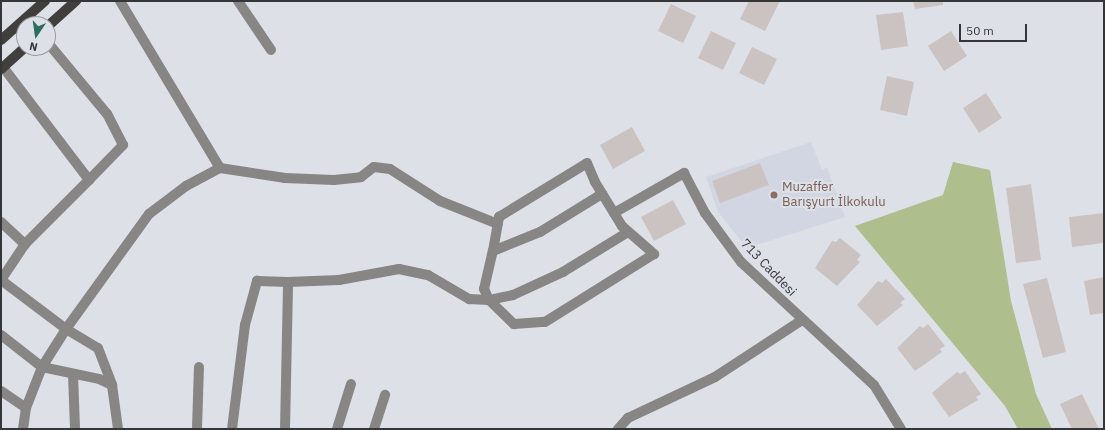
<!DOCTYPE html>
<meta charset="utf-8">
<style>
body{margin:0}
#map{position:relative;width:1105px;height:430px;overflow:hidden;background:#dde0e6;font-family:"IBM Plex Sans",sans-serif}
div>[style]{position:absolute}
.built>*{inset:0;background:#d2d6e3}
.green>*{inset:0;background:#aebe8d}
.building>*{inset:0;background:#cbc3c1}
.minor>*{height:10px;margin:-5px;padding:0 5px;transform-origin:5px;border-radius:5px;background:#878684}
.major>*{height:10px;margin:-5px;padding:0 5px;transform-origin:5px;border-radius:5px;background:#403f3b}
.dots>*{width:11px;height:11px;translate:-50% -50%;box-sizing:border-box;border:2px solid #dde0e6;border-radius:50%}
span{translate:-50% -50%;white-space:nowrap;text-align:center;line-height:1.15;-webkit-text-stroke:4px #dde0e6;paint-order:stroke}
.education-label{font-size:13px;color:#785e54}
.left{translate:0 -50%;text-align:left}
.street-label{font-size:13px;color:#353638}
.frame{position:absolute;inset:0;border:2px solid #353638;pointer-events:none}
.north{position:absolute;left:16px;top:16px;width:40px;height:40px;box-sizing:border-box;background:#dde0e6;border:1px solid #9a9ca0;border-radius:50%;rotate:193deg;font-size:11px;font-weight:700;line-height:16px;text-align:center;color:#353638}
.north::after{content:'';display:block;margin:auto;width:14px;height:18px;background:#2c6e5e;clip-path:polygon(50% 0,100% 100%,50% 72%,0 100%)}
.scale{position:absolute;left:959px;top:24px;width:68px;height:18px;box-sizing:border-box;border:2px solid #353638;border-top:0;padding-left:5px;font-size:12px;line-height:14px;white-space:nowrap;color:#353638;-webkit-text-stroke:3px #dde0e6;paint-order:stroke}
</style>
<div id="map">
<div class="built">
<i style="clip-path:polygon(811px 142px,822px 170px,827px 167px,845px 217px,747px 248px,718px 212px,706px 177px)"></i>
</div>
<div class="green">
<i style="clip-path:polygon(953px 162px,990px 170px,1011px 301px,1036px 394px,1052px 429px,1018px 429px,1005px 406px,855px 226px,943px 195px)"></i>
</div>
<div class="building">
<i style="clip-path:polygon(749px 1px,780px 1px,765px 31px,740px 19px)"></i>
<i style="clip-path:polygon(913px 1px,943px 1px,943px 5px,915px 9px)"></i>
<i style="clip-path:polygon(671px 4px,696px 16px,683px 43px,658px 31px)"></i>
<i style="clip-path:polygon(903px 12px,908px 46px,881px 50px,876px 15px)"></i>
<i style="clip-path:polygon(711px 31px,736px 43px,723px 70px,698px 58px)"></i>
<i style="clip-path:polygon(951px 31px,967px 56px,944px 71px,928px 46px)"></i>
<i style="clip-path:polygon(752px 47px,777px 59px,764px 85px,739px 73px)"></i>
<i style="clip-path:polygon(887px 76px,914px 82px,907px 116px,880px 110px)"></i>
<i style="clip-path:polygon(986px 93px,1002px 118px,979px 133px,963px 108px)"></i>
<i style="clip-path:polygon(632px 127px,645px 151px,613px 169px,600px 145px)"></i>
<i style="clip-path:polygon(760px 163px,769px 185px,720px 203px,712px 181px)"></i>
<i style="clip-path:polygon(1031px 184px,1041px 260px,1016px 263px,1006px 188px)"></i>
<i style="clip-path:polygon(673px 200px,686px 224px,654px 241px,641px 217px)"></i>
<i style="clip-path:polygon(1104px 213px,1104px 243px,1072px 247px,1069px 217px)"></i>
<i style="clip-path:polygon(840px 238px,861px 255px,857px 260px,860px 262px,837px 286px,815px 268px,832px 241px,836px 242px)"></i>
<i style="clip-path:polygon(1104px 277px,1104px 313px,1090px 315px,1084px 281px)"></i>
<i style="clip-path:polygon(1047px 278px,1066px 352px,1043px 358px,1023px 284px)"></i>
<i style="clip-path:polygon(886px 279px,905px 299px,900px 303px,903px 305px,877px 326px,857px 305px,878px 281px,882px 283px)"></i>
<i style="clip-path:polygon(928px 324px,945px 346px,940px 349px,942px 352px,915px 371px,897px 348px,920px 326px,923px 328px)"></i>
<i style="clip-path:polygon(965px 371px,981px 394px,976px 397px,978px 400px,949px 417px,932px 393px,957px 372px,960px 374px)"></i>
<i style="clip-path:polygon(1082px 394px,1099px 429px,1072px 429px,1060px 404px)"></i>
</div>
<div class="minor">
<i style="left:120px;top:1px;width:195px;rotate:59.1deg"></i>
<i style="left:220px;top:168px;width:66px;rotate:8.7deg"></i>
<i style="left:285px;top:178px;width:49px;rotate:2.3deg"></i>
<i style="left:334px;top:180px;width:27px;rotate:-6deg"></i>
<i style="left:361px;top:177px;width:16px;rotate:-38deg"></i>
<i style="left:374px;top:167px;width:16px;rotate:7deg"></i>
<i style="left:390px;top:169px;width:59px;rotate:32.6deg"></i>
<i style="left:440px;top:201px;width:62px;rotate:21.6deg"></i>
<i style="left:238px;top:1px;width:59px;rotate:56deg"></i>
<i style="left:3px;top:67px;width:142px;rotate:52.7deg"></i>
<i style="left:89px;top:180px;width:49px;rotate:-45.8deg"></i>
<i style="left:123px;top:145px;width:35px;rotate:-117deg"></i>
<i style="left:107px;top:114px;width:92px;rotate:-129.7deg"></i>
<i style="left:614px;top:213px;width:81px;rotate:-29.7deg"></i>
<i style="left:684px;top:173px;width:45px;rotate:62.3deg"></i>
<i style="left:705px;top:213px;width:61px;rotate:53.7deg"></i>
<i style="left:741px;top:262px;width:181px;rotate:42.8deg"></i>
<i style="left:874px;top:385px;width:52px;rotate:58.5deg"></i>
<i style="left:1px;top:222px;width:33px;rotate:43deg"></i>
<i style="left:25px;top:244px;width:91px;rotate:-45deg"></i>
<i style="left:628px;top:232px;width:76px;rotate:148.4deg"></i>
<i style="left:563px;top:272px;width:55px;rotate:155.3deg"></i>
<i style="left:513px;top:295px;width:25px;rotate:168deg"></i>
<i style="left:489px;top:300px;width:35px;rotate:44deg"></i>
<i style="left:514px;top:324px;width:31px;rotate:-4deg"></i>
<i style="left:545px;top:322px;width:128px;rotate:-32deg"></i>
<i style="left:493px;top:251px;width:35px;rotate:-80deg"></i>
<i style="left:499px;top:217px;width:103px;rotate:-31.5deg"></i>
<i style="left:587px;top:163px;width:21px;rotate:67deg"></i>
<i style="left:595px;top:182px;width:52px;rotate:58.5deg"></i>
<i style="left:622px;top:226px;width:43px;rotate:41.2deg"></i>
<i style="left:1px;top:280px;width:81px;rotate:37deg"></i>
<i style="left:66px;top:329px;width:142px;rotate:-54.2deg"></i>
<i style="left:149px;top:214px;width:46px;rotate:-37.1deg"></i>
<i style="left:186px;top:186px;width:38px;rotate:-28deg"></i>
<i style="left:1px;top:280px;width:43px;rotate:-56.3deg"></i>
<i style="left:1px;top:335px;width:52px;rotate:38deg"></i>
<i style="left:42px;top:367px;width:45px;rotate:-57.7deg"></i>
<i style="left:66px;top:329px;width:37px;rotate:31deg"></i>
<i style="left:98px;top:348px;width:40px;rotate:69deg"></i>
<i style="left:73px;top:374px;width:55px;rotate:87.9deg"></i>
<i style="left:1px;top:391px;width:30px;rotate:34deg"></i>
<i style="left:23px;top:429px;width:21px;rotate:-82deg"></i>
<i style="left:26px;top:408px;width:44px;rotate:-68.7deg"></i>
<i style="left:42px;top:367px;width:58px;rotate:11.9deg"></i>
<i style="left:99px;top:379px;width:14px;rotate:25deg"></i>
<i style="left:112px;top:385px;width:44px;rotate:82.2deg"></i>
<i style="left:197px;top:429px;width:62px;rotate:-88.2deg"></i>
<i style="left:232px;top:429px;width:105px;rotate:-82.9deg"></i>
<i style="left:245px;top:325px;width:46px;rotate:-74.7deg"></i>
<i style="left:257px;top:281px;width:31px;rotate:2deg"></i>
<i style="left:285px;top:429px;width:147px;rotate:-88.8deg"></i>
<i style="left:288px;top:282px;width:51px;rotate:-2.2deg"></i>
<i style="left:339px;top:280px;width:61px;rotate:-10.4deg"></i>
<i style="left:399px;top:269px;width:30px;rotate:12deg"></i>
<i style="left:428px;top:275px;width:48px;rotate:30.3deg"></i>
<i style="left:469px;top:299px;width:20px;rotate:3deg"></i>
<i style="left:489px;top:300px;width:12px;rotate:-114deg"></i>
<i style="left:484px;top:289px;width:39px;rotate:-77deg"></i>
<i style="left:493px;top:251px;width:51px;rotate:-22deg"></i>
<i style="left:540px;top:232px;width:73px;rotate:-31.5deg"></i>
<i style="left:337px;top:429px;width:47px;rotate:-72.7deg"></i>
<i style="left:374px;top:429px;width:36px;rotate:-72deg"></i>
<i style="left:618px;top:429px;width:15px;rotate:-48deg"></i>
<i style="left:628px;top:418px;width:96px;rotate:-25.2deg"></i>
<i style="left:715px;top:377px;width:104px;rotate:-33.2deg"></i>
</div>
<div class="major">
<i style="left:48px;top:26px;width:38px;rotate:-42deg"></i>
<i style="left:1px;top:40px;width:59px;rotate:-41.6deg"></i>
<i style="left:1px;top:69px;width:31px;rotate:-42deg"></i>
</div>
<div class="dots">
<i style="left:774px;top:195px;background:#8d6e63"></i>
</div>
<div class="education-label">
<span class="left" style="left:782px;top:195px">Muzaffer<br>Barışyurt İlkokulu</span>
</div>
<div class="street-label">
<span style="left:768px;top:268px;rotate:46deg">713 Caddesi</span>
</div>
<div class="frame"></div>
<div class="north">N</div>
<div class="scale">50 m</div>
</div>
